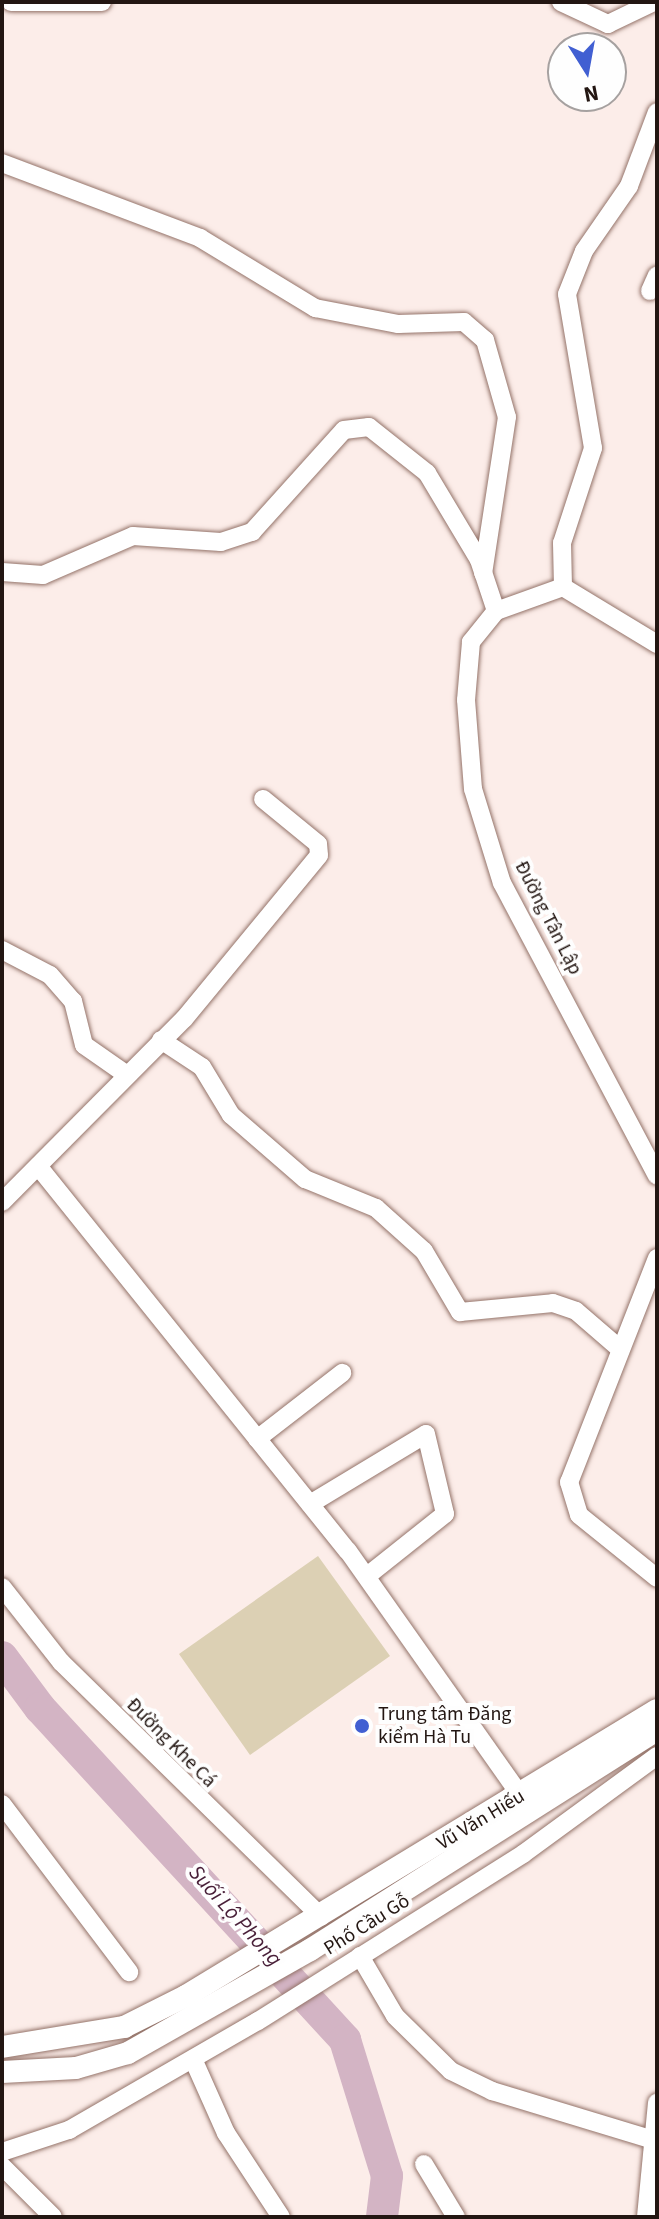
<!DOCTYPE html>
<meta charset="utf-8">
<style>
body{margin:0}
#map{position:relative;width:659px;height:2219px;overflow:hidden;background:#fcede9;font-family:"Source Sans 3",sans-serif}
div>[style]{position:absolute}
.green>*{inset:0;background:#dcd0b4}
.river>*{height:32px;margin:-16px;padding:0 16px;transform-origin:16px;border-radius:16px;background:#d3b4c4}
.roads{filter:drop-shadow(0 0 2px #947369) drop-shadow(0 0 2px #947369)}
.minor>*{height:18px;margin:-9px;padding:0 9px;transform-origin:9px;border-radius:9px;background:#fff}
.major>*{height:22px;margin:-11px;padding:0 11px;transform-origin:11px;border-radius:11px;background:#fff}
.dots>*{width:22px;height:22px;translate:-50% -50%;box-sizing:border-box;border:4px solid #fefefe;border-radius:50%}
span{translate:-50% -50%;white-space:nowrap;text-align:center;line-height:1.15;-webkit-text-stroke:8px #fefefe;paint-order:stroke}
.street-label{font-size:20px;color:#231612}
.poi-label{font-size:20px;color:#231612}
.left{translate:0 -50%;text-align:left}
.water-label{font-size:22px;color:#481f38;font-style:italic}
.frame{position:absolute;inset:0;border:4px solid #231612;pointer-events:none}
.north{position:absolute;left:547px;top:32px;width:80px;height:80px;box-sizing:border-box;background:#fefefe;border:2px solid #a6a1a0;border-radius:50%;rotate:169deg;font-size:22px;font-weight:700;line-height:32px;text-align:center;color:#231612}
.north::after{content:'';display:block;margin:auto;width:28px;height:36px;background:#415fd2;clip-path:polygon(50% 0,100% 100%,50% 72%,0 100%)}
</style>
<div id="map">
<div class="green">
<i style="clip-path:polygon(318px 1556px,390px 1656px,250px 1755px,179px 1654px)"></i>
</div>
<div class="river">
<i style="left:2px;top:1657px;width:64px;rotate:53.3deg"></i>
<i style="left:40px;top:1708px;width:451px;rotate:47.4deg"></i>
<i style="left:345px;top:2040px;width:142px;rotate:72.8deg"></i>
<i style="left:387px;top:2176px;width:41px;rotate:97deg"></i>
</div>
<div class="roads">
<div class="minor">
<i style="left:11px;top:2px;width:91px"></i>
<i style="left:561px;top:2px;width:52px;rotate:25.1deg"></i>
<i style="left:608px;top:24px;width:51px;rotate:-25.6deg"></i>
<i style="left:2px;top:163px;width:212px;rotate:20.7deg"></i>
<i style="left:200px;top:238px;width:135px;rotate:31.3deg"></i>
<i style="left:315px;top:308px;width:85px;rotate:10.9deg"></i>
<i style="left:398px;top:324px;width:66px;rotate:-1.7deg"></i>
<i style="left:464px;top:322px;width:28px;rotate:41deg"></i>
<i style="left:485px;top:340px;width:80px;rotate:74.1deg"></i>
<i style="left:507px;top:417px;width:158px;rotate:98.7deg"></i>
<i style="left:650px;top:291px;width:17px;rotate:-66deg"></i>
<i style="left:2px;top:572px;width:41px;rotate:4.2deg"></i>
<i style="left:43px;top:575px;width:98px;rotate:-23.4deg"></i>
<i style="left:133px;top:536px;width:88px;rotate:3.9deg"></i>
<i style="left:221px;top:542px;width:33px;rotate:-18deg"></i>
<i style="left:252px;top:532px;width:137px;rotate:-48deg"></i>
<i style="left:344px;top:430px;width:25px;rotate:-7deg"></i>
<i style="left:369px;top:427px;width:74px;rotate:38.4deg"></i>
<i style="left:427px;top:473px;width:101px;rotate:59.1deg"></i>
<i style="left:479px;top:560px;width:54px;rotate:71.6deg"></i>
<i style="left:563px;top:587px;width:44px;rotate:-91.3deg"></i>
<i style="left:562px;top:543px;width:100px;rotate:-71.9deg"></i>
<i style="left:593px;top:448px;width:156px;rotate:-99.6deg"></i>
<i style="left:567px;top:294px;width:46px;rotate:-68.4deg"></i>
<i style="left:584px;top:251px;width:79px;rotate:-55.3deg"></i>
<i style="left:629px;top:186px;width:79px;rotate:-69.3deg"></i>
<i style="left:657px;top:644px;width:110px;rotate:-148.8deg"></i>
<i style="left:563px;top:587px;width:71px;rotate:160.3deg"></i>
<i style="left:496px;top:611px;width:40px;rotate:129deg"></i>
<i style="left:471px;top:642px;width:58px;rotate:94.9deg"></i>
<i style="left:466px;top:700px;width:89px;rotate:85.5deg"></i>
<i style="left:473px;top:789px;width:98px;rotate:72.9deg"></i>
<i style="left:502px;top:883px;width:331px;rotate:62.1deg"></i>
<i style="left:2px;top:950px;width:54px;rotate:27.5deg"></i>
<i style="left:50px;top:975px;width:35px;rotate:49deg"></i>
<i style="left:73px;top:1001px;width:45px;rotate:76deg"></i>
<i style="left:84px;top:1045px;width:52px;rotate:34.9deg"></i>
<i style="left:161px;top:1040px;width:49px;rotate:33.4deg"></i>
<i style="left:202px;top:1067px;width:56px;rotate:58.9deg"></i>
<i style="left:231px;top:1115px;width:98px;rotate:40.9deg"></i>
<i style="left:305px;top:1179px;width:77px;rotate:22.2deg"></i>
<i style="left:376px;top:1208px;width:64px;rotate:41.9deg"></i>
<i style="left:424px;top:1251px;width:71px;rotate:59.5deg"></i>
<i style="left:460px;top:1312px;width:93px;rotate:-5.5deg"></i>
<i style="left:553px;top:1303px;width:24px;rotate:19deg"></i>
<i style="left:576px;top:1311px;width:58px;rotate:40.8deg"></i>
<i style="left:38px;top:1166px;width:494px;rotate:51.2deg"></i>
<i style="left:348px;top:1551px;width:300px;rotate:54.8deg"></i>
<i style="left:2px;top:1202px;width:258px;rotate:-45.2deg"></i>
<i style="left:184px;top:1019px;width:212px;rotate:-50.5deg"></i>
<i style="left:319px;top:855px;width:11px;rotate:-95deg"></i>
<i style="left:318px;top:844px;width:71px;rotate:-140.7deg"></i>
<i style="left:657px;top:1258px;width:241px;rotate:111.4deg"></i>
<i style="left:569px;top:1482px;width:34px;rotate:73deg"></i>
<i style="left:579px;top:1515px;width:100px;rotate:38.9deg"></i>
<i style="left:257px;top:1439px;width:108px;rotate:-37.8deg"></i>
<i style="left:310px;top:1504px;width:135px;rotate:-31.1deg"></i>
<i style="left:426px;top:1434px;width:82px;rotate:76.6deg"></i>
<i style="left:445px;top:1514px;width:100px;rotate:141.5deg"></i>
<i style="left:2px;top:1587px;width:95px;rotate:51.8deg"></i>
<i style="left:61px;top:1662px;width:364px;rotate:44.4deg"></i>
<i style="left:2px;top:1804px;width:211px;rotate:52.9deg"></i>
<i style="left:360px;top:1956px;width:69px;rotate:59.7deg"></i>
<i style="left:395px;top:2016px;width:78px;rotate:44.5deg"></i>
<i style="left:451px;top:2071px;width:46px;rotate:26deg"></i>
<i style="left:492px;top:2091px;width:168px;rotate:16.9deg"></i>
<i style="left:193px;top:2059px;width:81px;rotate:66deg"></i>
<i style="left:226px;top:2133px;width:100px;rotate:56.8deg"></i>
<i style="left:2px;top:2152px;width:71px;rotate:-18.2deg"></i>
<i style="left:69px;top:2130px;width:218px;rotate:-30deg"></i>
<i style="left:258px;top:2021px;width:313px;rotate:-32.2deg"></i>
<i style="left:523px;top:1854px;width:166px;rotate:-36.2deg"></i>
<i style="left:424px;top:2164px;width:62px;rotate:58.9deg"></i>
<i style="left:2px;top:2166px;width:72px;rotate:45deg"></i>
<i style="left:646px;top:2217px;width:115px;rotate:-84.5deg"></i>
</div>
<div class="major">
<i style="left:2px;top:2047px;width:124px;rotate:-9.3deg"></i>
<i style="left:124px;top:2027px;width:69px;rotate:-26.6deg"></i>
<i style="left:186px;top:1996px;width:551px;rotate:-31.27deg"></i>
<i style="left:2px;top:2072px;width:74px;rotate:-3.1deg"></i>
<i style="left:76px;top:2068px;width:54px;rotate:-16.1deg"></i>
<i style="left:128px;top:2053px;width:209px;rotate:-29.5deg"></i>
<i style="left:310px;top:1950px;width:411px;rotate:-32.4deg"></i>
</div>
</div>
<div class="dots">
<i style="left:362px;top:1726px;background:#415fd2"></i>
</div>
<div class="street-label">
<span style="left:548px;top:918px;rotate:63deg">Đường Tân Lập</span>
<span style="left:171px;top:1743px;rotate:45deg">Đường Khe Cá</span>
<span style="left:481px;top:1820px;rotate:-31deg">Vũ Văn Hiếu</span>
<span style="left:367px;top:1925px;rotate:-32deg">Phố Cầu Gỗ</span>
</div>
<div class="poi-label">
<span class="left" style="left:378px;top:1726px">Trung tâm Đăng<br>kiểm Hà Tu</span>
</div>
<div class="water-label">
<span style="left:235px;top:1916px;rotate:48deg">Suối Lộ Phong</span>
</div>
<div class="frame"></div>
<div class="north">N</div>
</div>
